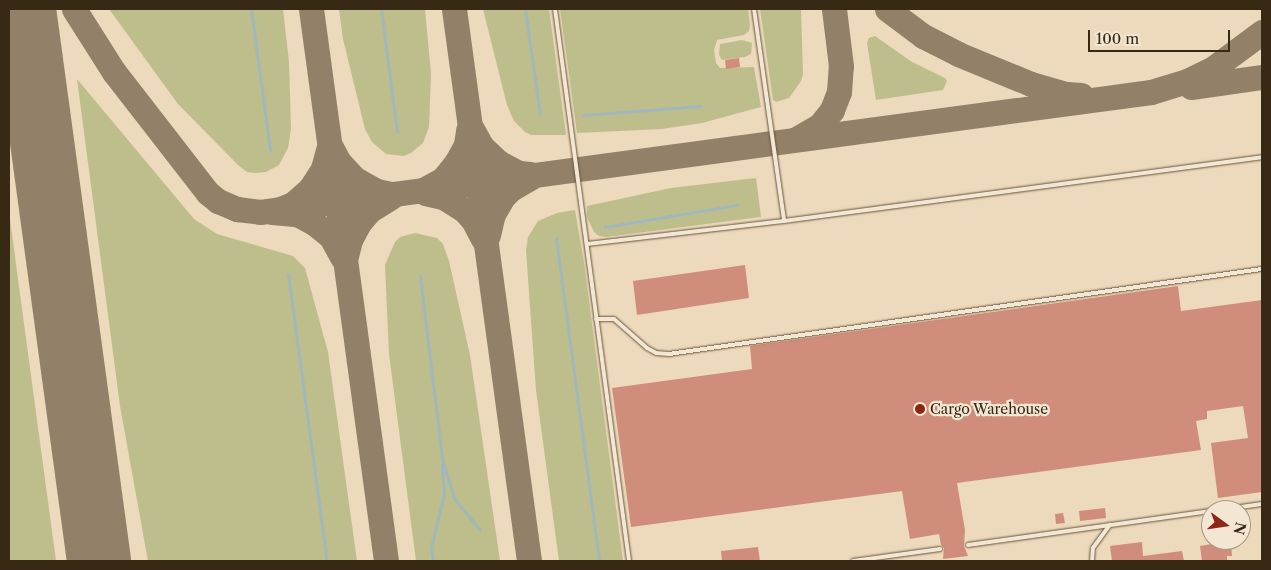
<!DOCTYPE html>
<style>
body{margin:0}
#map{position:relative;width:1271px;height:570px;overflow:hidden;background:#edd9bb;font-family:"Libre Caslon Text",serif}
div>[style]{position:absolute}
.green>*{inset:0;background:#bebe8c}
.stream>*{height:3px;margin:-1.5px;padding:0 1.5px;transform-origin:1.5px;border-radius:1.5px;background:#a0b7bc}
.taxiway>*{height:25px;margin:-12.5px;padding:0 12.5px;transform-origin:12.5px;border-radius:12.5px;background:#928168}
.runway>*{height:64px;margin:-32px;padding:0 32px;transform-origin:32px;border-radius:32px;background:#928168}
.building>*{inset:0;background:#d18d7b}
.roads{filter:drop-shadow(0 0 1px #65553e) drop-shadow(0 0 1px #65553e)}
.service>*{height:4px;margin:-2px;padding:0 2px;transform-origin:2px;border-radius:2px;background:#f3e6d3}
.dots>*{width:14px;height:14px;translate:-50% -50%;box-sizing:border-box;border:2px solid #f3e6d3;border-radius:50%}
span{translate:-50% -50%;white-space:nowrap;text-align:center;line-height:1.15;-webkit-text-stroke:4.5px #f3e6d3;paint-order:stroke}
.poi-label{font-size:14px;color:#382915}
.left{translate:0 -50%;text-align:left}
.frame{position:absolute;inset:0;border:10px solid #382915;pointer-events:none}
.north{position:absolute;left:1201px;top:500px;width:50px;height:50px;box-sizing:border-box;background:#f3e6d3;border:1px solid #a89a87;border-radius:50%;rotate:104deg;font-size:14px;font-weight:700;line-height:20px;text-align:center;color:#382915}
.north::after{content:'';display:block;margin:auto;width:18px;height:22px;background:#8f2418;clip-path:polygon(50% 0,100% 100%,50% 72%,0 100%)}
.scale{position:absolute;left:1088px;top:30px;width:142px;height:22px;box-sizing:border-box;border:2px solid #382915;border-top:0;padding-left:6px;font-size:15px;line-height:18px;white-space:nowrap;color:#382915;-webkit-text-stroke:4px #f3e6d3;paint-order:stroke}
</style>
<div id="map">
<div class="green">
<i style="clip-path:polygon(109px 9px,283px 9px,289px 62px,291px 129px,288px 148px,279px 165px,266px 172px,255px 173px,247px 172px,238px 165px,178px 104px)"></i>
<i style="clip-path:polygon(339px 9px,425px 9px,431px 74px,429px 127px,423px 143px,411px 153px,404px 156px,386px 154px,372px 142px,365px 129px,343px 39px)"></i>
<i style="clip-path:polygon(483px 9px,549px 9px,566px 135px,531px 135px,525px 132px,514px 121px,507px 105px)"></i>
<i style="clip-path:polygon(560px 9px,748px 9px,750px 25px,749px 31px,744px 35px,717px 40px,714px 50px,716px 63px,720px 68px,754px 67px,761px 107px,702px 123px,662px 129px,577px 133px)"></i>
<i style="clip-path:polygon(760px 9px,801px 9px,803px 74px,801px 81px,789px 98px,776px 102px,773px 100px)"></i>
<i style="clip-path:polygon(875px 36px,912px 62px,945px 78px,947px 81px,943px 90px,876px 100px,867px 43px,869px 38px)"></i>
<i style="clip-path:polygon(742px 40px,752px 43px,751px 54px,745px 57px,722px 60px,719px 55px,720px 44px)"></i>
<i style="clip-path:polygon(77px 79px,194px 219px,217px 234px,293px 256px,305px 268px,328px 352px,357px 561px,148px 561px,120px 406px)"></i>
<i style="clip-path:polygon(756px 178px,761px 217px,606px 237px,599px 236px,594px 232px,587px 217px,587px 206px,671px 188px)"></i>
<i style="clip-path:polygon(575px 210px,584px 262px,623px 561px,559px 561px,536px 390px,526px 250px,528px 237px,538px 221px,557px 213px)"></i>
<i style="clip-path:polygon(9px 212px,56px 561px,9px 561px)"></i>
<i style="clip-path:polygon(415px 233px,437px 238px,443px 244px,449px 261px,470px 355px,500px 561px,416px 561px,389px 354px,385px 265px,395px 242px,400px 237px)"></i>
</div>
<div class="stream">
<i style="left:251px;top:9px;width:142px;rotate:82.3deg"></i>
<i style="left:381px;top:9px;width:124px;rotate:82.6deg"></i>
<i style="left:525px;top:9px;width:106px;rotate:81.9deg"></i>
<i style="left:583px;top:115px;width:118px;rotate:-4.4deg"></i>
<i style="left:605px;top:227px;width:134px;rotate:-9.5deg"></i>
<i style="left:556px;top:238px;width:326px;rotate:82.4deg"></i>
<i style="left:288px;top:274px;width:290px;rotate:82.3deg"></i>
<i style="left:420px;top:276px;width:183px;rotate:83.1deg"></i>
<i style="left:442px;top:458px;width:42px;rotate:73.3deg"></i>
<i style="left:454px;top:498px;width:41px;rotate:50.9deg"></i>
<i style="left:433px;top:561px;width:13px;rotate:-99deg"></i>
<i style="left:431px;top:548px;width:56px;rotate:-76.5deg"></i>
<i style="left:444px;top:494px;width:30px;rotate:-94deg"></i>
</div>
<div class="taxiway">
<i style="left:74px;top:9px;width:75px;rotate:57.6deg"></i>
<i style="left:114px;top:72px;width:153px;rotate:52.2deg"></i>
<i style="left:208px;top:193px;width:13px;rotate:39deg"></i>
<i style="left:218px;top:201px;width:21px;rotate:23deg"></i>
<i style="left:237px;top:209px;width:23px;rotate:7deg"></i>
<i style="left:260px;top:212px;width:899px;rotate:-7.67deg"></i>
<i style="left:1151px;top:92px;width:38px;rotate:-17deg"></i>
<i style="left:1187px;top:81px;width:28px;rotate:-26deg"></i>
<i style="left:1212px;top:69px;width:62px;rotate:-36.5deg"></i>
<i style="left:311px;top:9px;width:557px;rotate:82.26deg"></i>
<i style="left:454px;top:9px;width:557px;rotate:82.26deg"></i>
<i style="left:887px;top:9px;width:45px;rotate:36.9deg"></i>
<i style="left:923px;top:36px;width:39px;rotate:27deg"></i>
<i style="left:958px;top:54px;width:79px;rotate:22.3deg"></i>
<i style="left:1031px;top:84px;width:37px;rotate:16deg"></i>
<i style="left:1067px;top:94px;width:14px;rotate:4deg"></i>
<i style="left:1191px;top:87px;width:72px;rotate:-8deg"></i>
<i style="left:472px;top:129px;width:21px;rotate:61deg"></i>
<i style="left:482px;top:147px;width:22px;rotate:43deg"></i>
<i style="left:498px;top:162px;width:24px;rotate:28deg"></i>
<i style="left:519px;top:173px;width:11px;rotate:5deg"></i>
<i style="left:796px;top:139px;width:28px;rotate:-30deg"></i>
<i style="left:820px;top:125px;width:19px;rotate:-51deg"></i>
<i style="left:832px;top:110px;width:19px;rotate:-69deg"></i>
<i style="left:839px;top:92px;width:26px;rotate:-86deg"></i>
<i style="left:841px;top:66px;width:57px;rotate:-97deg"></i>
<i style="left:331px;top:147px;width:17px;rotate:62deg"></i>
<i style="left:339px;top:162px;width:23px;rotate:47deg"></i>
<i style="left:355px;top:179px;width:25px;rotate:29deg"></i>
<i style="left:377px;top:191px;width:14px;rotate:12deg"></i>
<i style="left:328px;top:150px;width:20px;rotate:105deg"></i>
<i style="left:323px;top:169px;width:24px;rotate:123deg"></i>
<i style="left:310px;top:189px;width:23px;rotate:139deg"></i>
<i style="left:293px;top:204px;width:22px;rotate:159deg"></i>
<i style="left:272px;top:212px;width:25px;rotate:5deg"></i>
<i style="left:297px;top:214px;width:19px;rotate:28deg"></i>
<i style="left:314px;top:223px;width:22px;rotate:39deg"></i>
<i style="left:331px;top:237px;width:23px;rotate:61deg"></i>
<i style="left:425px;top:189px;width:21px;rotate:-29deg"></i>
<i style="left:443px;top:179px;width:21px;rotate:-51deg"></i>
<i style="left:456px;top:163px;width:21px;rotate:-61deg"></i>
<i style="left:466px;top:145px;width:15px;rotate:-82deg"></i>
<i style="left:425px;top:193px;width:18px;rotate:13deg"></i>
<i style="left:443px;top:197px;width:25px;rotate:32deg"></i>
<i style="left:464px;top:210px;width:13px;rotate:48deg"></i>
<i style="left:473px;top:220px;width:21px;rotate:62deg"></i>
<i style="left:488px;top:235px;width:22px;rotate:-77deg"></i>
<i style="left:493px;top:214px;width:20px;rotate:-60deg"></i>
<i style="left:503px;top:197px;width:11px;rotate:-45deg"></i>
<i style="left:511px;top:189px;width:22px;rotate:-30deg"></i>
<i style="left:346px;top:256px;width:16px;rotate:-76deg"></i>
<i style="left:350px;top:240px;width:19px;rotate:-62deg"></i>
<i style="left:359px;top:223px;width:16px;rotate:-50deg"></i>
<i style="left:369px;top:211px;width:26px;rotate:-32deg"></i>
<i style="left:87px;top:475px;width:90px;rotate:72.6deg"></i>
</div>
<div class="runway">
<i style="left:24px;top:9px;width:557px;rotate:82.26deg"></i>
</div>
<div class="building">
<i style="clip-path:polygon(739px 58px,740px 67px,726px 69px,725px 60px)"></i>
<i style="clip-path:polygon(745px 265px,749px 298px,637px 315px,633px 281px)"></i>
<i style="clip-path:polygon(1178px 286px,1181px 311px,1262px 300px,1262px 492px,1218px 498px,1211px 443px,1248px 438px,1243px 406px,1207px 411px,1207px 419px,1196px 421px,1201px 450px,957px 483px,965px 530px,964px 546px,968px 556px,943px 559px,944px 548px,941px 545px,939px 534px,910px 539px,902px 491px,631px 527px,612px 388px,752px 369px,750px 346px)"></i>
<i style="clip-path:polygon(1105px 508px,1106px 518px,1080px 521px,1079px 511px)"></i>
<i style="clip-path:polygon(1063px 513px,1065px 523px,1056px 524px,1055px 514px)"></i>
<i style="clip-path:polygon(1142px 542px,1143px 556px,1182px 551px,1184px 561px,1112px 561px,1110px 546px)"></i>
<i style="clip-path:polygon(1224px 542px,1224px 545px,1231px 544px,1232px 556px,1227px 556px,1227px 561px,1202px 561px,1200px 546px)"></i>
<i style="clip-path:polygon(758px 547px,760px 561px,722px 561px,721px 551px)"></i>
</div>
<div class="roads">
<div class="service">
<i style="left:555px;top:9px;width:557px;rotate:82.36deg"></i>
<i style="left:754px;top:9px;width:214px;rotate:81.9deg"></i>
<i style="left:784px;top:221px;width:482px;rotate:-7.6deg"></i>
<i style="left:587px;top:244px;width:198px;rotate:-6.7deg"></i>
<i style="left:596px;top:319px;width:18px"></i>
<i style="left:614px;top:319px;width:44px;rotate:41.3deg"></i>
<i style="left:647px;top:348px;width:10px;rotate:29deg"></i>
<i style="left:656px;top:353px;width:13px;rotate:4deg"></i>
<i style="left:669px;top:354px;width:599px;rotate:-8.16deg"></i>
<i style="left:1220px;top:510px;width:42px;rotate:-8.1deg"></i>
<i style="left:968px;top:545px;width:245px;rotate:-8deg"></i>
<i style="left:853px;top:561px;width:88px;rotate:-7.9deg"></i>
<i style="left:1092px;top:561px;width:13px;rotate:-86deg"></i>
<i style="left:1093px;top:548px;width:29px;rotate:-54deg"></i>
</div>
</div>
<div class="dots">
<i style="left:920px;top:409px;background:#8f2418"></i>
</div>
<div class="poi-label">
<span class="left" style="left:930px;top:409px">Cargo Warehouse</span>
</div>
<div class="frame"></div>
<div class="north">N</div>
<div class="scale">100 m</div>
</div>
